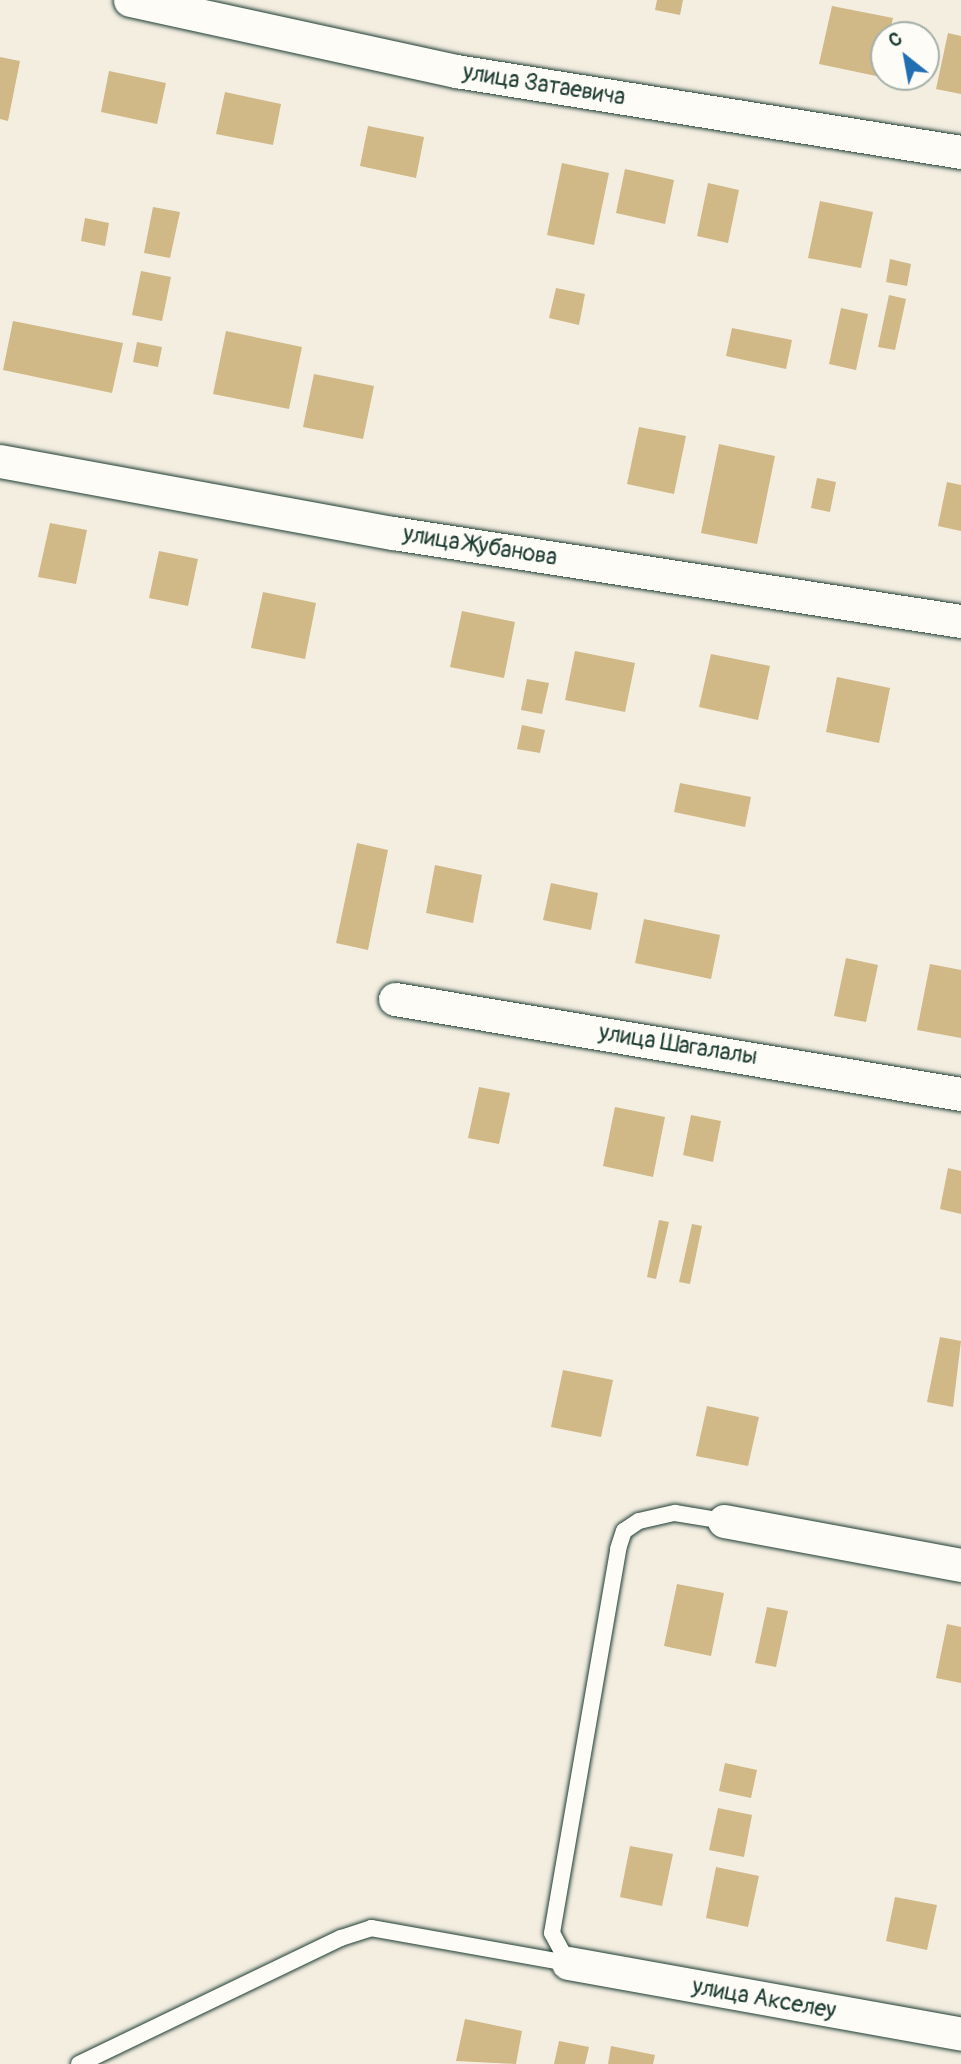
<!DOCTYPE html>
<meta charset="utf-8">
<style>
body{margin:0}
#map{position:relative;width:961px;height:2064px;overflow:hidden;background:#f4eee1;font-family:Pangolin,sans-serif}
div>[style]{position:absolute}
.building>*{inset:0;background:#d0b887}
.roads{filter:drop-shadow(0 0 2px #1f3d34) drop-shadow(0 0 2px #1f3d34)}
.lane>*{height:16px;margin:-8px;padding:0 8px;transform-origin:8px;border-radius:8px;background:#fdfcf7}
.street>*{height:33px;margin:-16.5px;padding:0 16.5px;transform-origin:16.5px;border-radius:16.5px;background:#fdfcf7}
span{translate:-50% -50%;white-space:nowrap;text-align:center;line-height:1.15;-webkit-text-stroke:5px #fdfcf7;paint-order:stroke}
.street-label{font-size:23px;color:#1f3d34}
.north{position:absolute;left:870px;top:21px;width:70px;height:70px;box-sizing:border-box;background:#fdfcf7;border:2px solid #a4b0a9;border-radius:50%;rotate:329deg;font-size:19px;font-weight:700;line-height:28px;text-align:center;color:#1f3d34}
.north::after{content:'';display:block;margin:auto;width:24px;height:32px;background:#1f6fb2;clip-path:polygon(50% 0,100% 100%,50% 72%,0 100%)}
</style>
<div id="map">
<div class="building">
<i style="clip-path:polygon(657px 0,683px 0,680px 15px,655px 10px)"></i>
<i style="clip-path:polygon(832px 6px,893px 18px,889px 35px,884px 35px,881px 77px,819px 64px)"></i>
<i style="clip-path:polygon(948px 33px,961px 36px,961px 94px,936px 89px)"></i>
<i style="clip-path:polygon(0 57px,20px 61px,8px 121px,0 119px)"></i>
<i style="clip-path:polygon(109px 71px,166px 83px,157px 124px,101px 112px)"></i>
<i style="clip-path:polygon(225px 92px,281px 104px,273px 145px,216px 134px)"></i>
<i style="clip-path:polygon(368px 126px,424px 137px,416px 178px,360px 166px)"></i>
<i style="clip-path:polygon(562px 163px,609px 173px,594px 245px,547px 235px)"></i>
<i style="clip-path:polygon(625px 169px,674px 180px,665px 224px,616px 213px)"></i>
<i style="clip-path:polygon(708px 183px,739px 190px,728px 243px,697px 236px)"></i>
<i style="clip-path:polygon(820px 201px,873px 212px,861px 268px,808px 258px)"></i>
<i style="clip-path:polygon(153px 207px,180px 212px,170px 258px,144px 253px)"></i>
<i style="clip-path:polygon(85px 218px,109px 223px,105px 246px,81px 241px)"></i>
<i style="clip-path:polygon(890px 259px,911px 264px,907px 286px,886px 282px)"></i>
<i style="clip-path:polygon(141px 271px,171px 277px,162px 321px,132px 315px)"></i>
<i style="clip-path:polygon(556px 288px,585px 294px,579px 325px,549px 318px)"></i>
<i style="clip-path:polygon(889px 295px,906px 299px,895px 350px,878px 347px)"></i>
<i style="clip-path:polygon(841px 308px,868px 314px,856px 370px,829px 364px)"></i>
<i style="clip-path:polygon(13px 321px,123px 343px,112px 393px,3px 370px)"></i>
<i style="clip-path:polygon(732px 328px,792px 340px,786px 369px,726px 356px)"></i>
<i style="clip-path:polygon(226px 331px,302px 347px,289px 409px,213px 394px)"></i>
<i style="clip-path:polygon(137px 342px,162px 347px,158px 367px,133px 362px)"></i>
<i style="clip-path:polygon(314px 374px,374px 386px,363px 439px,303px 427px)"></i>
<i style="clip-path:polygon(639px 427px,686px 436px,674px 494px,627px 484px)"></i>
<i style="clip-path:polygon(719px 444px,775px 456px,757px 544px,701px 533px)"></i>
<i style="clip-path:polygon(817px 478px,836px 482px,830px 512px,811px 508px)"></i>
<i style="clip-path:polygon(947px 482px,961px 485px,961px 531px,938px 526px)"></i>
<i style="clip-path:polygon(50px 523px,87px 530px,76px 584px,38px 577px)"></i>
<i style="clip-path:polygon(159px 551px,198px 559px,188px 606px,149px 598px)"></i>
<i style="clip-path:polygon(263px 592px,316px 603px,305px 659px,251px 648px)"></i>
<i style="clip-path:polygon(462px 611px,515px 622px,504px 678px,450px 667px)"></i>
<i style="clip-path:polygon(575px 651px,635px 663px,625px 712px,565px 700px)"></i>
<i style="clip-path:polygon(711px 654px,770px 666px,758px 720px,699px 707px)"></i>
<i style="clip-path:polygon(837px 677px,890px 688px,879px 743px,826px 732px)"></i>
<i style="clip-path:polygon(527px 679px,549px 683px,542px 714px,521px 710px)"></i>
<i style="clip-path:polygon(522px 725px,545px 730px,540px 753px,517px 749px)"></i>
<i style="clip-path:polygon(680px 783px,751px 797px,745px 827px,674px 812px)"></i>
<i style="clip-path:polygon(357px 843px,388px 850px,368px 950px,336px 943px)"></i>
<i style="clip-path:polygon(435px 865px,482px 875px,473px 923px,426px 913px)"></i>
<i style="clip-path:polygon(551px 883px,598px 893px,591px 930px,543px 920px)"></i>
<i style="clip-path:polygon(644px 919px,720px 935px,711px 979px,635px 963px)"></i>
<i style="clip-path:polygon(846px 958px,878px 965px,866px 1022px,834px 1016px)"></i>
<i style="clip-path:polygon(930px 964px,961px 970px,961px 1038px,917px 1030px)"></i>
<i style="clip-path:polygon(479px 1087px,510px 1093px,499px 1144px,468px 1138px)"></i>
<i style="clip-path:polygon(615px 1107px,665px 1117px,653px 1177px,603px 1166px)"></i>
<i style="clip-path:polygon(691px 1115px,721px 1121px,713px 1162px,683px 1155px)"></i>
<i style="clip-path:polygon(948px 1168px,961px 1171px,961px 1214px,940px 1209px)"></i>
<i style="clip-path:polygon(659px 1220px,669px 1222px,656px 1279px,647px 1277px)"></i>
<i style="clip-path:polygon(692px 1224px,702px 1226px,690px 1284px,679px 1282px)"></i>
<i style="clip-path:polygon(940px 1337px,961px 1341px,953px 1407px,927px 1402px)"></i>
<i style="clip-path:polygon(563px 1370px,613px 1380px,601px 1437px,551px 1427px)"></i>
<i style="clip-path:polygon(707px 1406px,759px 1417px,748px 1466px,696px 1456px)"></i>
<i style="clip-path:polygon(677px 1584px,724px 1593px,711px 1656px,664px 1646px)"></i>
<i style="clip-path:polygon(767px 1607px,788px 1611px,776px 1667px,755px 1663px)"></i>
<i style="clip-path:polygon(947px 1624px,961px 1627px,961px 1683px,936px 1678px)"></i>
<i style="clip-path:polygon(725px 1763px,757px 1770px,751px 1798px,719px 1791px)"></i>
<i style="clip-path:polygon(718px 1808px,752px 1815px,744px 1857px,709px 1850px)"></i>
<i style="clip-path:polygon(630px 1846px,673px 1854px,662px 1906px,620px 1897px)"></i>
<i style="clip-path:polygon(716px 1867px,759px 1876px,748px 1927px,706px 1918px)"></i>
<i style="clip-path:polygon(895px 1897px,937px 1905px,927px 1950px,886px 1941px)"></i>
<i style="clip-path:polygon(465px 2019px,522px 2031px,516px 2064px,456px 2061px)"></i>
<i style="clip-path:polygon(559px 2041px,589px 2047px,585px 2064px,554px 2064px)"></i>
<i style="clip-path:polygon(611px 2046px,655px 2055px,653px 2064px,608px 2064px)"></i>
</div>
<div class="roads">
<div class="lane">
<i style="left:79px;top:2064px;width:291px;rotate:-25.7deg"></i>
<i style="left:341px;top:1938px;width:32px;rotate:-18deg"></i>
<i style="left:371px;top:1928px;width:200px;rotate:10.1deg"></i>
<i style="left:568px;top:1963px;width:34px;rotate:-118deg"></i>
<i style="left:552px;top:1933px;width:390px;rotate:-80.2deg"></i>
<i style="left:618px;top:1549px;width:19px;rotate:-72deg"></i>
<i style="left:624px;top:1531px;width:18px;rotate:-34deg"></i>
<i style="left:639px;top:1521px;width:37px;rotate:-13deg"></i>
<i style="left:675px;top:1513px;width:50px;rotate:9.3deg"></i>
</div>
<div class="street">
<i style="left:130px;top:0;width:334px;rotate:12.3deg"></i>
<i style="left:456px;top:71px;width:511px;rotate:9.11deg"></i>
<i style="left:0;top:461px;width:400px;rotate:10.4deg"></i>
<i style="left:393px;top:533px;width:575px;rotate:8.81deg"></i>
<i style="left:395px;top:999px;width:574px;rotate:9.53deg"></i>
<i style="left:724px;top:1521px;width:241px;rotate:10.5deg"></i>
<i style="left:568px;top:1963px;width:399px;rotate:10.2deg"></i>
</div>
</div>
<div class="street-label">
<span style="left:544px;top:85px;rotate:9deg">улица Затаевича</span>
<span style="left:480px;top:546px;rotate:9deg">улица Жубанова</span>
<span style="left:678px;top:1045px;rotate:9deg">улица Шагалалы</span>
<span style="left:764px;top:1999px;rotate:10deg">улица Акселеу</span>
</div>
<div class="north">С</div>
</div>
